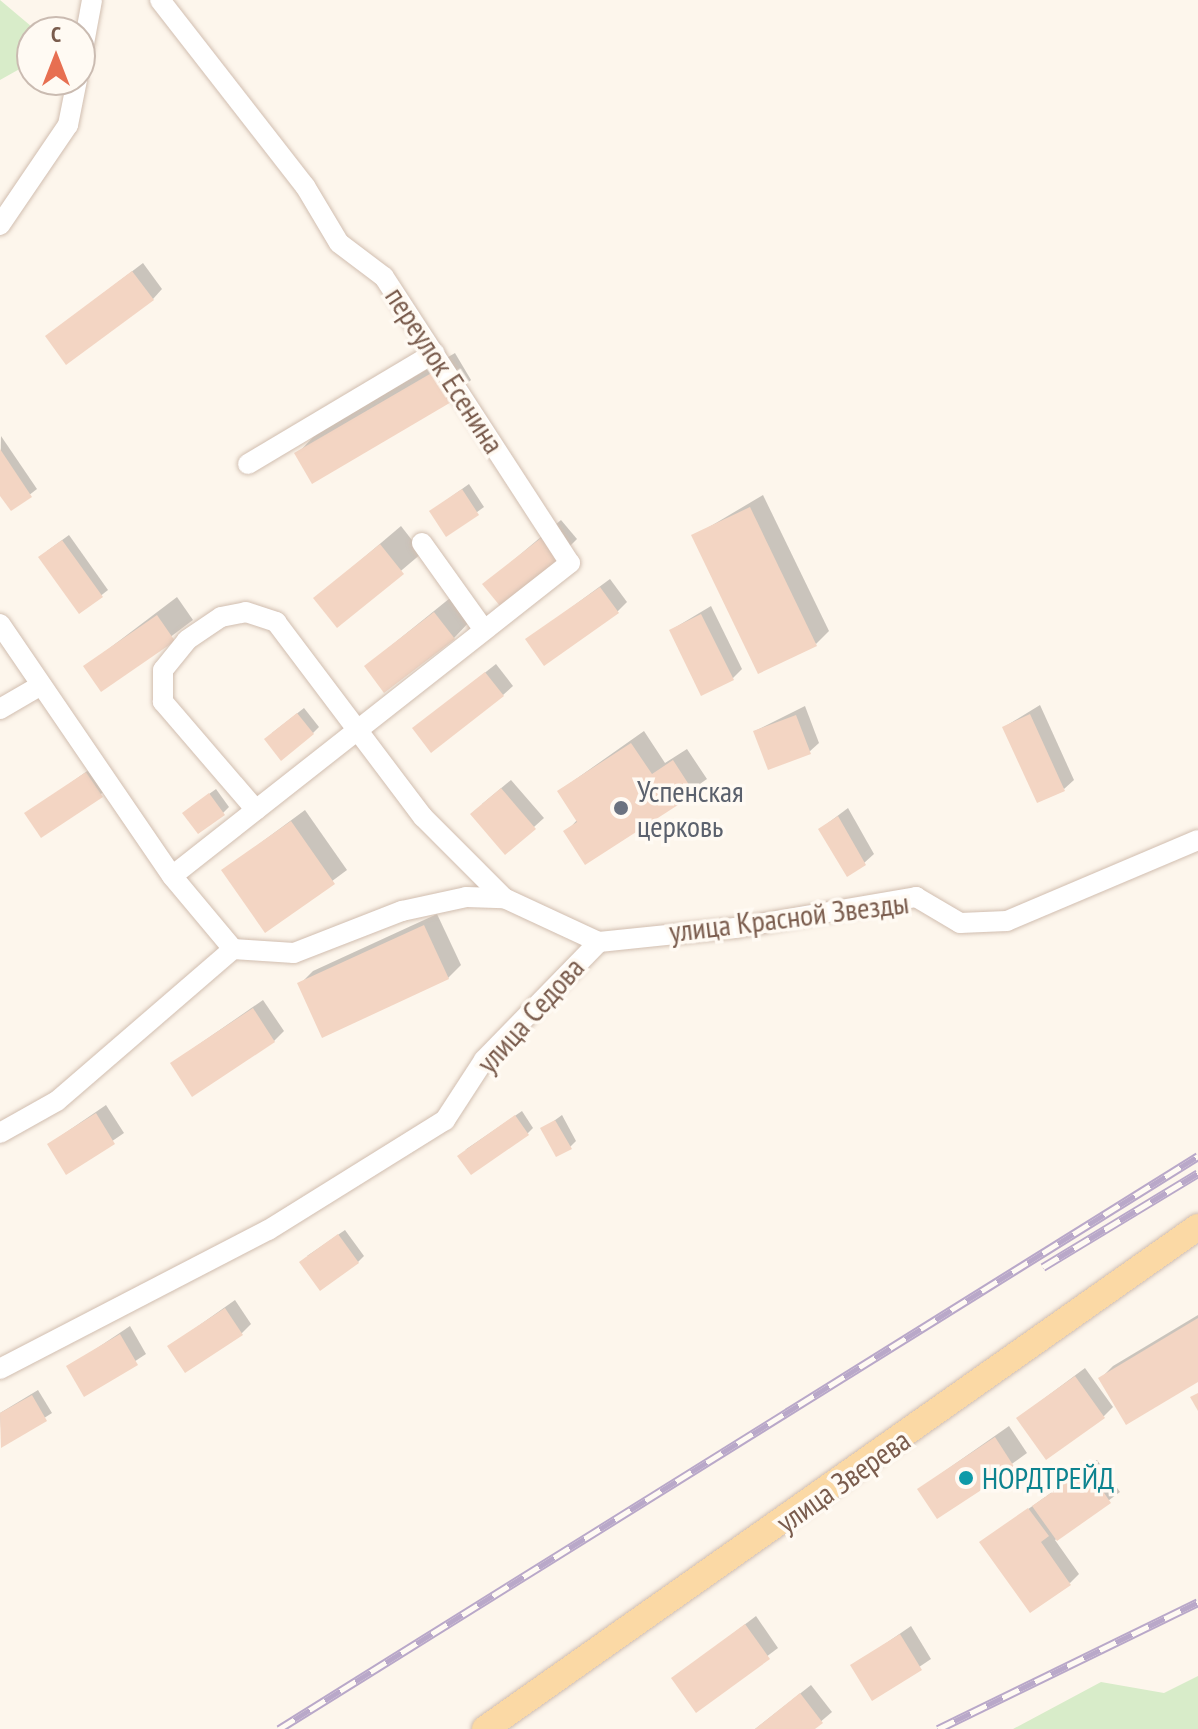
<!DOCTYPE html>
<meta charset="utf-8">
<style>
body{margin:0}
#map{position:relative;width:1198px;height:1729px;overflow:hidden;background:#fdf6ec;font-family:"PT Sans Narrow",sans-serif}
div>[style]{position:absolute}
.green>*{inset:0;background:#d8ecc9}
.shadow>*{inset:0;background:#0003}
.building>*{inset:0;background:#f3d5c3}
.roads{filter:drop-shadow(0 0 2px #d1beb0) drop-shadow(0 0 2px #d1beb0)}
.minor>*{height:20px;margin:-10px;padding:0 10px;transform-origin:10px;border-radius:10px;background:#fff}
.major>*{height:26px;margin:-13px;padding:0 13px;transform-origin:13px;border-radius:13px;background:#fbd9a5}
.rail>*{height:9px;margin-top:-4.5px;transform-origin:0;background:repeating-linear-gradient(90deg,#fffaf3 0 18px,#b9a8c9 0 36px);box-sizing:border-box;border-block:2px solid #b9a8c9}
.dots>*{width:22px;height:22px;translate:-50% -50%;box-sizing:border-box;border:4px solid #fffaf3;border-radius:50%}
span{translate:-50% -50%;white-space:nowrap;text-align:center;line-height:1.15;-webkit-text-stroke:7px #fffaf3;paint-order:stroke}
.street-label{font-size:30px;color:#7a5c4d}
.worship-label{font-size:30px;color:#5b616d}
.left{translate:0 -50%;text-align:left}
.culture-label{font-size:30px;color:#0d838f}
.north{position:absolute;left:16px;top:16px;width:80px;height:80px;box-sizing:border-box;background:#fffaf3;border:2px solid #cabbb1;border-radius:50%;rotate:0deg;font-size:22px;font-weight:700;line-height:32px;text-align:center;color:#7a5c4d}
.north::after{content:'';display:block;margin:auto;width:28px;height:36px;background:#e76f51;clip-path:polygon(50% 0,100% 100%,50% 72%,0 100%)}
</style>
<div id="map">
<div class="green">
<i style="clip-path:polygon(0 0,38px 32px,32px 32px,32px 62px,0 80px)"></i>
<i style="clip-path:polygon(1198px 1676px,1198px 1729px,1013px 1729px,1101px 1682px,1164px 1693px)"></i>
</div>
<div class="shadow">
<i style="clip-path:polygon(143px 263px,162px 289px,153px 299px,47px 336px)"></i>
<i style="clip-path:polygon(455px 353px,471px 380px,451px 399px,297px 454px,316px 434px)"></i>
<i style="clip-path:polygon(1px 436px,37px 489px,11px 509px,0 492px)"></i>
<i style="clip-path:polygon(469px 484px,484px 507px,447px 534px,431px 511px)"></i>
<i style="clip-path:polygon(763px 495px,829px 631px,816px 644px,694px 536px)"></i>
<i style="clip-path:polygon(561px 520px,577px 539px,558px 558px,485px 584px)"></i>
<i style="clip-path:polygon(401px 526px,422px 553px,337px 625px,316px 598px)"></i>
<i style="clip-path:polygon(69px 535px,108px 590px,80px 612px,47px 551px)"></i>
<i style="clip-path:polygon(610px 579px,627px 602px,617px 612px,527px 640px)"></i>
<i style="clip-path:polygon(455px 594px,473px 618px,454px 638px,366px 666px)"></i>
<i style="clip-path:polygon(177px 597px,193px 620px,101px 689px,86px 666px)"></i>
<i style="clip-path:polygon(711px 606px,742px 669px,732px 679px,671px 630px)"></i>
<i style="clip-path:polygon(496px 664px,513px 686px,503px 695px,414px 728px)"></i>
<i style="clip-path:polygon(1040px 705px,1074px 780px,1064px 789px,1004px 727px)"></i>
<i style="clip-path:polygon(805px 706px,819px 743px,809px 752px,755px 731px)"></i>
<i style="clip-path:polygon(304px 708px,319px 727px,313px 733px,272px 733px)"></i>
<i style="clip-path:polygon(644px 731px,665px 763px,687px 749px,707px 779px,586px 863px,566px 832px,578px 819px,559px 791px)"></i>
<i style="clip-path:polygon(97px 764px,112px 786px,42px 836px,27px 814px)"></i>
<i style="clip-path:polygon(511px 780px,544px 818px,506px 852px,482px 804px)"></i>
<i style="clip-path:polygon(216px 789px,229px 807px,223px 813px,191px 807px)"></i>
<i style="clip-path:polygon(848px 808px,874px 854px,864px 863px,820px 829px)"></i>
<i style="clip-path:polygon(305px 810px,347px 870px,265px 931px,224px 870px)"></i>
<i style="clip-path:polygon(437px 914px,461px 965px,448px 978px,300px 984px,313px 971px)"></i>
<i style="clip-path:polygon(263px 1000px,284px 1031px,274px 1041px,172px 1063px)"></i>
<i style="clip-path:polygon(106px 1105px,124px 1133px,67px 1172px,49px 1144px)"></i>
<i style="clip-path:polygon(522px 1111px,533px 1128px,527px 1134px,465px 1150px)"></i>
<i style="clip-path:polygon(562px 1115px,576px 1141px,570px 1147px,543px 1129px)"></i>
<i style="clip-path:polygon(345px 1230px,364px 1256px,358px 1262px,307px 1256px)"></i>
<i style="clip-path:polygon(235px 1300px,251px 1324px,241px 1334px,170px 1346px)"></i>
<i style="clip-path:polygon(1198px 1315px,1198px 1380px,1100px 1379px,1113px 1366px)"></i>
<i style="clip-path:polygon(130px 1326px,146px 1354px,85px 1394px,69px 1367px)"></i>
<i style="clip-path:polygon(1085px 1368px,1113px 1407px,1104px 1416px,1018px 1418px)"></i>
<i style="clip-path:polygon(38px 1390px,52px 1413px,2px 1445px,0 1413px)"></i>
<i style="clip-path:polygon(1009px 1426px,1027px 1453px,938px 1517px,919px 1489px)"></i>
<i style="clip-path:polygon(1097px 1460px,1120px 1492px,1055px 1540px,1079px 1574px,1070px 1583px,982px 1542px)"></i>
<i style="clip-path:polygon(756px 1616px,778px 1648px,696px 1710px,673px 1679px)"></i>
<i style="clip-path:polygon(911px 1626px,931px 1659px,873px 1698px,853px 1666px)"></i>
<i style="clip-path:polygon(811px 1685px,832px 1712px,812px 1729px,755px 1729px)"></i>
</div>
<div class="building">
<i style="clip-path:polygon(132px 271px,154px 300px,66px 365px,45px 336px)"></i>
<i style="clip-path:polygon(435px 371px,453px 401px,312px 484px,294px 453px)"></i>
<i style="clip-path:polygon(0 449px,32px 497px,11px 511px,0 496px)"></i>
<i style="clip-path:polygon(462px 489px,479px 515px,446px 537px,429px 511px)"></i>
<i style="clip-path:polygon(750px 507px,817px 646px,758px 674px,691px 535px)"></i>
<i style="clip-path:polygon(541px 538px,559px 560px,500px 606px,482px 584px)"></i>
<i style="clip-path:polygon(62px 540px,103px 597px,79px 614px,38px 557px)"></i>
<i style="clip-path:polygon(380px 544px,404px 574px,337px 628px,313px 598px)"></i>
<i style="clip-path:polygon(600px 587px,619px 613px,544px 666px,525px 639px)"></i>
<i style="clip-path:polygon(434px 612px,455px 639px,384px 693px,364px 666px)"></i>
<i style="clip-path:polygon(701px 614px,734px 680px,701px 696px,669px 630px)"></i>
<i style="clip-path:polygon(157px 615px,175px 641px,101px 692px,83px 666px)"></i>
<i style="clip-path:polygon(485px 672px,504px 696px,431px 753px,412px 728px)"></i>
<i style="clip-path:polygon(297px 713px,314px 734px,281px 761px,264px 739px)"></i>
<i style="clip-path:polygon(1030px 714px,1065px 791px,1037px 803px,1002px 727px)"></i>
<i style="clip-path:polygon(796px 715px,811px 754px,768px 770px,753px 731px)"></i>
<i style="clip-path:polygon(631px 743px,652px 774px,673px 760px,695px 794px,585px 865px,563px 831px,577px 822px,557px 791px)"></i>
<i style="clip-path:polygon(86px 772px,103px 797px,41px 838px,24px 813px)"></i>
<i style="clip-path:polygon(501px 788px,536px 829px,505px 855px,470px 814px)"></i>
<i style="clip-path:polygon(209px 793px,225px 815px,198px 834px,182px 813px)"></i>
<i style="clip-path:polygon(838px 816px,866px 865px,847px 877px,818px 829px)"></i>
<i style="clip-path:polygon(291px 821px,335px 884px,265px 933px,221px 870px)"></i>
<i style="clip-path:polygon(424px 925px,449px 979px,322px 1038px,297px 983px)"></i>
<i style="clip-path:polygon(253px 1008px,275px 1042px,192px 1097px,170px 1063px)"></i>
<i style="clip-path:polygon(96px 1113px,115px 1144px,66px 1175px,47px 1144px)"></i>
<i style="clip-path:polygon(515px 1115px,529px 1135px,471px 1175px,457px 1156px)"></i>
<i style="clip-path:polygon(555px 1120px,572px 1149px,556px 1157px,540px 1128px)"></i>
<i style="clip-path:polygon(338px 1234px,359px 1263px,320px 1291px,299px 1262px)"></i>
<i style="clip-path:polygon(225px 1308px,243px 1335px,185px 1373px,167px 1346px)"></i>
<i style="clip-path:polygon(1198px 1318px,1198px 1382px,1126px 1425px,1098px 1378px)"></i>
<i style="clip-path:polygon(120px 1334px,138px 1365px,84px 1397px,66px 1366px)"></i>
<i style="clip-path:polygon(1075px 1376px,1105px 1418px,1046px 1460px,1016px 1418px)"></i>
<i style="clip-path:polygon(1198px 1393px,1198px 1411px,1190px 1397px)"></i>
<i style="clip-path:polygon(32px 1395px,47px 1421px,1px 1448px,0 1413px)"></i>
<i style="clip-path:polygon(995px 1437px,1015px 1468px,937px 1519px,917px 1489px)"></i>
<i style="clip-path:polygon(1087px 1468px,1111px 1503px,1057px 1541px,1032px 1506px)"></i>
<i style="clip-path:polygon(1028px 1508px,1049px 1536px,1041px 1542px,1071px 1585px,1030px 1613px,979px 1542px)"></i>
<i style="clip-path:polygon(745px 1624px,770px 1659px,696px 1713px,671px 1678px)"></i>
<i style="clip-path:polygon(900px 1634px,922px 1670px,872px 1701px,850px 1665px)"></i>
<i style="clip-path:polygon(800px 1693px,823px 1723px,815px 1729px,755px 1729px)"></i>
</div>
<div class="roads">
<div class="minor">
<i style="left:160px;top:0;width:236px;rotate:52.1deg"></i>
<i style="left:305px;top:186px;width:66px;rotate:59.2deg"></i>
<i style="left:339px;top:243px;width:56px;rotate:37.1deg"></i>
<i style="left:384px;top:277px;width:341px;rotate:57deg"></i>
<i style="left:570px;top:563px;width:506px;rotate:141.82deg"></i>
<i style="left:80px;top:65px;width:66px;rotate:-79.5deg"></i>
<i style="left:0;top:225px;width:121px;rotate:-55.8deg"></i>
<i style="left:68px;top:125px;width:46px;rotate:-78.7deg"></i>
<i style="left:248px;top:464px;width:217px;rotate:-30.8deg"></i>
<i style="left:422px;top:543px;width:107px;rotate:54.5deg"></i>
<i style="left:0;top:624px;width:305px;rotate:55.7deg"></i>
<i style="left:172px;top:876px;width:95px;rotate:50.1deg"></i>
<i style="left:233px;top:949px;width:61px;rotate:3.8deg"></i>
<i style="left:294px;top:953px;width:116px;rotate:-21.3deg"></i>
<i style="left:402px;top:911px;width:66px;rotate:-12.3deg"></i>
<i style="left:466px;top:897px;width:38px;rotate:2deg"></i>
<i style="left:504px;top:898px;width:105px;rotate:24.9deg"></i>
<i style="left:599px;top:942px;width:165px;rotate:134.3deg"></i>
<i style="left:484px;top:1060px;width:72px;rotate:123deg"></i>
<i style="left:445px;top:1120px;width:208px;rotate:148.1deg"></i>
<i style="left:268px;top:1230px;width:302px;rotate:152.6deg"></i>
<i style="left:0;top:709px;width:44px;rotate:-30.1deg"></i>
<i style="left:256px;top:810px;width:143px;rotate:-130.7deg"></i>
<i style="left:163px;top:702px;width:32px;rotate:-90deg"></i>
<i style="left:163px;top:670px;width:38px;rotate:-51deg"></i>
<i style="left:187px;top:640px;width:41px;rotate:-34.1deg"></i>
<i style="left:221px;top:617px;width:25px;rotate:-11deg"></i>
<i style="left:246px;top:612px;width:32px;rotate:18deg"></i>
<i style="left:276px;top:622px;width:244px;rotate:53deg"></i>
<i style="left:423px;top:817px;width:115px;rotate:45deg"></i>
<i style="left:599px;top:942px;width:137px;rotate:-5.9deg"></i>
<i style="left:735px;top:928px;width:184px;rotate:-9.7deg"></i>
<i style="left:916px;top:897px;width:51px;rotate:30.6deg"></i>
<i style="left:960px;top:923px;width:47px;rotate:-2.4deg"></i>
<i style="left:1007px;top:921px;width:207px;rotate:-23deg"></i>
<i style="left:0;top:1133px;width:65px;rotate:-29.3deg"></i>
<i style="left:57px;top:1101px;width:233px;rotate:-40.8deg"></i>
</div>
<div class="major">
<i style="left:485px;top:1729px;width:872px;rotate:-35.15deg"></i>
</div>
</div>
<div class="rail">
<i style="left:1043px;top:1267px;width:181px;rotate:-31.2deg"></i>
<i style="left:279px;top:1729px;width:1083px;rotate:-31.94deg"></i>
<i style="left:938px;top:1729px;width:289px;rotate:-26deg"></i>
</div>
<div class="dots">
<i style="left:621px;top:808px;background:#6b7280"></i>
<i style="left:966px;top:1478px;background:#0f9aa8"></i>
</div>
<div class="street-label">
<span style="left:445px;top:370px;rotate:57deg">переулок Есенина</span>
<span style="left:789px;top:917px;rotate:-7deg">улица Красной Звезды</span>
<span style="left:530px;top:1015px;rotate:-48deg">улица Седова</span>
<span style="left:843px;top:1481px;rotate:-35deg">улица Зверева</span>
</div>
<div class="worship-label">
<span class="left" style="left:637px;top:808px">Успенская<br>церковь</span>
</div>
<div class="culture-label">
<span class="left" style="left:982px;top:1478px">НОРДТРЕЙД</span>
</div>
<div class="north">С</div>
</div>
